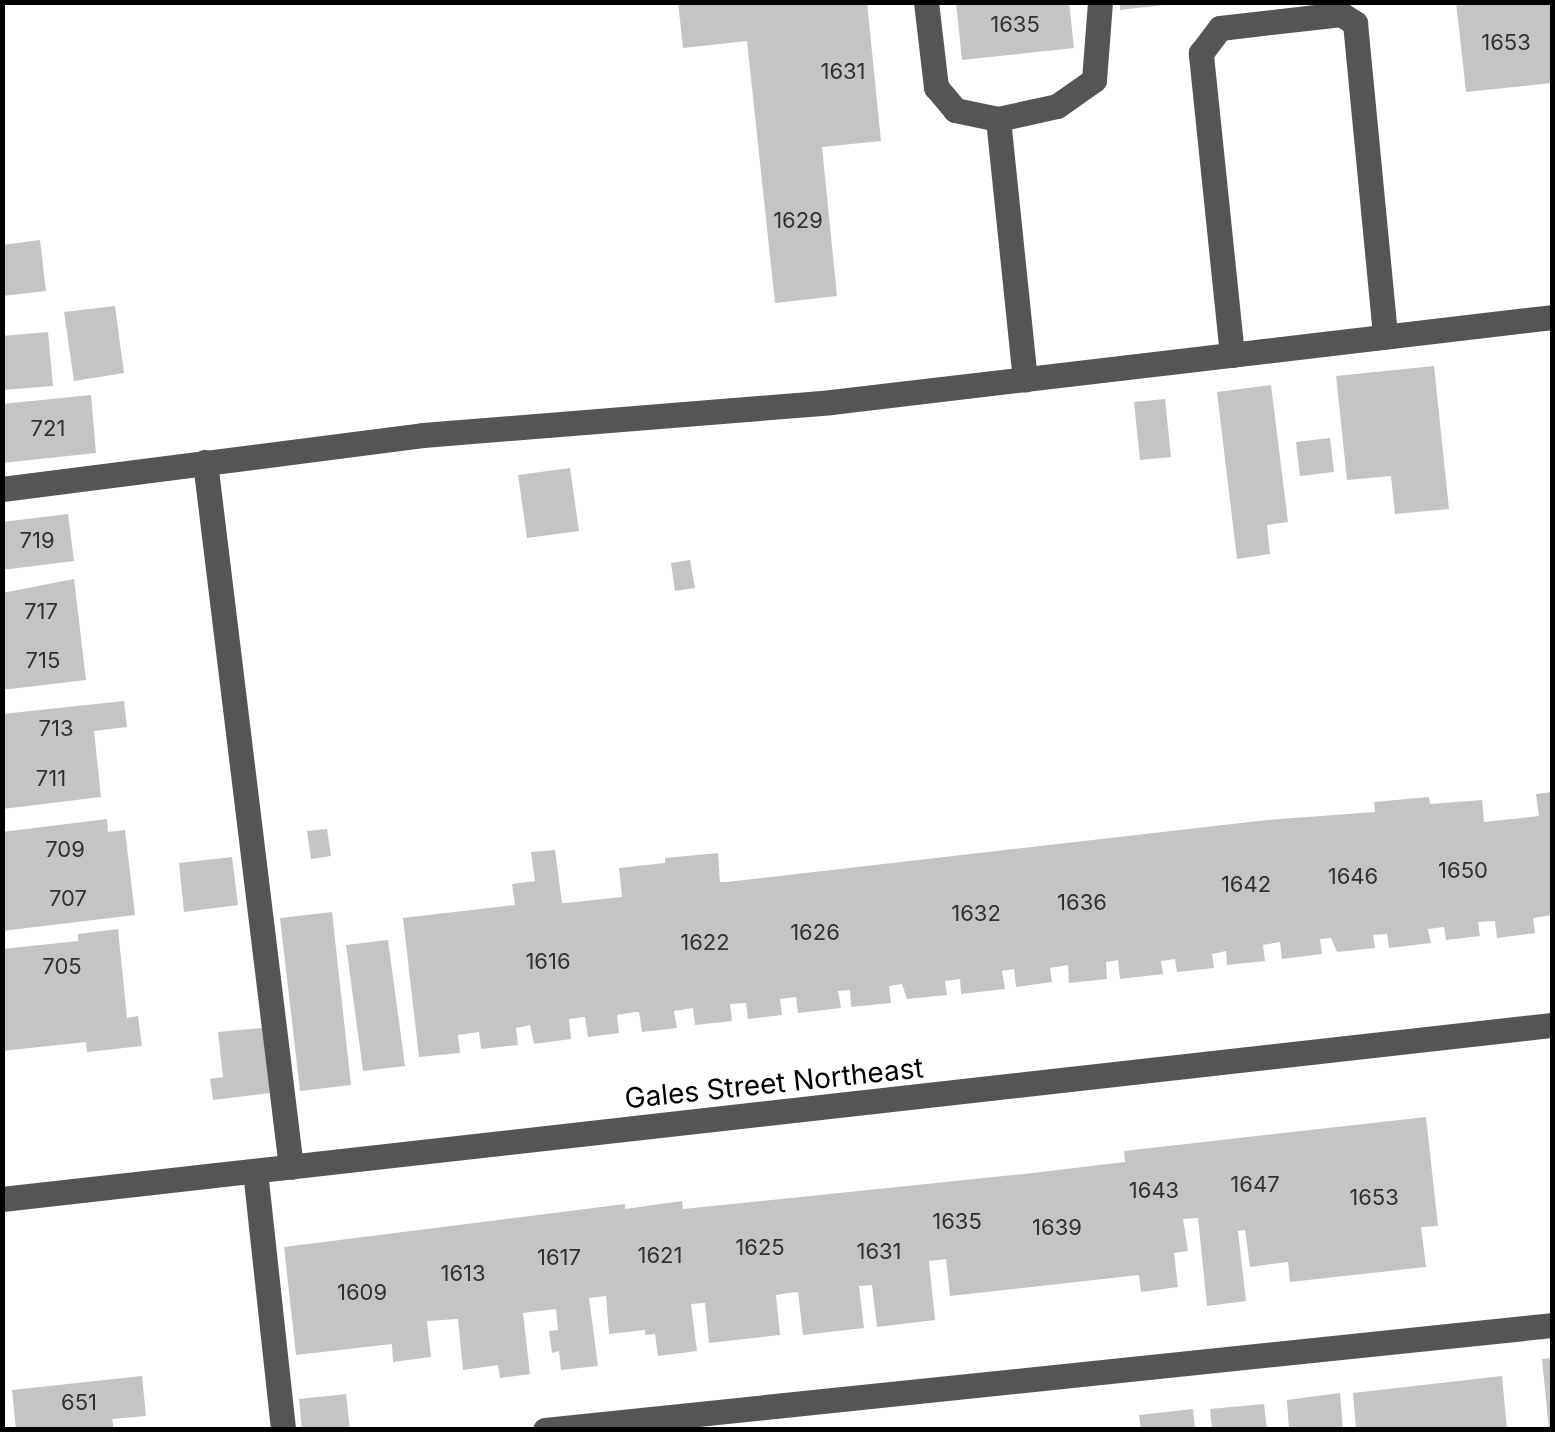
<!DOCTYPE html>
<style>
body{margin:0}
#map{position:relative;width:1555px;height:1432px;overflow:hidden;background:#fff;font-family:Inter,sans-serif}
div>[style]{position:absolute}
.building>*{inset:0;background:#c4c4c4}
.minor>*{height:25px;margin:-12.5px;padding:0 12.5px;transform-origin:12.5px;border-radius:12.5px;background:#555}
span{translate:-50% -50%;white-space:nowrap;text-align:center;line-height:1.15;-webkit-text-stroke:10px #fff;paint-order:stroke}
.number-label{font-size:22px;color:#313131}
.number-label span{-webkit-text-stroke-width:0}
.street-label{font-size:28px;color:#000}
.frame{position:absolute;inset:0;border:5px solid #000;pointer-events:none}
</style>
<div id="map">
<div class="building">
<i style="clip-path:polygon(678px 2px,867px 2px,881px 141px,822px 147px,837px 296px,775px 303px,747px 41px,683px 48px)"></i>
<i style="clip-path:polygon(956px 2px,1069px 2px,1074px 48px,962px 60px)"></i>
<i style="clip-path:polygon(1120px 2px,1163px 2px,1163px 5px,1120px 10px)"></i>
<i style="clip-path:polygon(1456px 2px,1552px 2px,1552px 83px,1466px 92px)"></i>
<i style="clip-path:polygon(40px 240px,46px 291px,2px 296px,2px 245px)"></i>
<i style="clip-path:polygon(115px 306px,124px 373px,74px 381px,64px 312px)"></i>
<i style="clip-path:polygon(48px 332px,53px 386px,2px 390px,2px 336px)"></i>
<i style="clip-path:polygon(1434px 366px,1449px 509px,1395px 514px,1391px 476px,1347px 480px,1336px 376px)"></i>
<i style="clip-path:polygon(1271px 385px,1288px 522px,1267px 525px,1270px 554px,1237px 559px,1217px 392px)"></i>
<i style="clip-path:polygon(91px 395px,96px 453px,2px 463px,2px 404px)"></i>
<i style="clip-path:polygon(1165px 399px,1171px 457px,1140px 460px,1134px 402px)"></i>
<i style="clip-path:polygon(1330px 438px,1334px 472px,1300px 476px,1296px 442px)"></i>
<i style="clip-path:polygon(570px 468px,579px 531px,527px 538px,518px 475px)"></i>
<i style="clip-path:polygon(68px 514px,74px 561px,2px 570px,2px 522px)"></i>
<i style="clip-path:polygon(690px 560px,695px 588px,675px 591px,671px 563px)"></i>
<i style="clip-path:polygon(74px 579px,86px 680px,2px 690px,2px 593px)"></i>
<i style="clip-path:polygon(124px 701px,127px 727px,94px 731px,101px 797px,2px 809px,2px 714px)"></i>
<i style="clip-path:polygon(1552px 792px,1552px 915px,1533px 918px,1535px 933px,1497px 938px,1495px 921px,1478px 922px,1480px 936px,1446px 940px,1444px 927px,1428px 929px,1431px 943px,1389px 948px,1387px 934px,1373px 935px,1375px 948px,1337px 952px,1331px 938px,1320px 939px,1322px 954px,1282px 959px,1280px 942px,1263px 945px,1265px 961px,1227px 965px,1226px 951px,1212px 954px,1214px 968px,1177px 972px,1175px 959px,1161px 961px,1163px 974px,1120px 979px,1118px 960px,1106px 962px,1107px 979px,1069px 983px,1068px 965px,1050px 968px,1052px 982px,1016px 987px,1014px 969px,1002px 971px,1005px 989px,961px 994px,960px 979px,945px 981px,947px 995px,907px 999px,902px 984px,889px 986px,891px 1003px,851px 1007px,850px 990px,838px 991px,841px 1008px,798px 1013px,796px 997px,780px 999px,782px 1015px,748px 1019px,746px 1003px,730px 1004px,732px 1021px,695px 1025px,693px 1008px,674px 1011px,677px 1028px,642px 1032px,639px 1012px,635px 1012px,617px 1015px,619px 1033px,588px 1037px,585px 1017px,569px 1019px,571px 1039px,534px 1044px,530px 1025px,516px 1028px,518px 1045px,481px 1049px,479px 1032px,458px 1035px,460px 1053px,419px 1057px,403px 918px,515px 905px,512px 884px,535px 881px,531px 852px,555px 850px,562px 903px,566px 903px,622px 897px,619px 868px,665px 863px,665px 858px,718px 853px,720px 882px,727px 882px,1267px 820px,1375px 812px,1374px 802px,1429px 797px,1430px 804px,1482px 800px,1484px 822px,1539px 816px,1536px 794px)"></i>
<i style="clip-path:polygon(107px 819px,108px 832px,125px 830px,135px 915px,2px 931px,2px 832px)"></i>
<i style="clip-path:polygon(327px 829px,331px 856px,311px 859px,307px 831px)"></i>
<i style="clip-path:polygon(232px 857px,238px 905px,184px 912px,179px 863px)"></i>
<i style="clip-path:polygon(332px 912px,351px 1085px,300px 1091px,280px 918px)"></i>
<i style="clip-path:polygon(118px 929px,127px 1018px,138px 1016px,142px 1046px,87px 1052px,86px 1042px,2px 1051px,2px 949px,78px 941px,78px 934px)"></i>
<i style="clip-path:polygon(388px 940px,405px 1066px,363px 1071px,346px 945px)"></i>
<i style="clip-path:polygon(262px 1028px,270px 1093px,213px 1100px,210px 1079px,223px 1077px,218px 1032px)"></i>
<i style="clip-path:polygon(1426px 1117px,1438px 1226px,1421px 1227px,1426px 1267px,1290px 1282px,1288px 1262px,1250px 1267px,1245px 1230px,1238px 1231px,1246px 1301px,1207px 1306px,1198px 1218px,1183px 1219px,1188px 1251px,1174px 1253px,1178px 1287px,1141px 1292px,1139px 1275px,950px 1296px,946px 1259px,929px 1261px,935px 1320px,877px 1327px,872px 1285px,859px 1286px,864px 1328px,803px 1335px,798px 1292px,788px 1293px,776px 1295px,780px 1335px,709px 1343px,705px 1303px,691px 1304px,697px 1351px,658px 1356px,655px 1334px,645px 1335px,645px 1330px,609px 1334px,606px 1296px,589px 1298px,598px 1366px,561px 1370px,559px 1351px,552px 1353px,549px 1331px,558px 1330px,556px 1309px,523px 1313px,530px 1374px,500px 1378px,498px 1365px,463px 1370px,458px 1319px,427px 1321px,431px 1357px,393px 1362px,392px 1344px,296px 1355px,284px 1247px,625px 1204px,625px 1209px,682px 1201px,683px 1209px,1024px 1174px,1125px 1162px,1124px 1151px)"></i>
<i style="clip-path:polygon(1552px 1358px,1552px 1430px,1549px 1430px,1542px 1359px)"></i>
<i style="clip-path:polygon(142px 1376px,146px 1416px,112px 1419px,114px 1430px,16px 1430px,12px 1390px)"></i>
<i style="clip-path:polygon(1502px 1376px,1507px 1430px,1356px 1430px,1353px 1393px)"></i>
<i style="clip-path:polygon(1340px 1393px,1343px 1430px,1289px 1430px,1287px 1400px)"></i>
<i style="clip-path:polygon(346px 1394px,350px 1430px,302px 1430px,299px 1399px)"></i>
<i style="clip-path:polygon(1264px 1404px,1267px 1430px,1212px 1430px,1210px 1409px)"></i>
<i style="clip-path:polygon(1193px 1409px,1195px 1430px,1141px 1430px,1139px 1415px)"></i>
</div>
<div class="minor">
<i style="left:926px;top:2px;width:86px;rotate:83.3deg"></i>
<i style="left:936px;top:87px;width:30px;rotate:50deg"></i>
<i style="left:955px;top:110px;width:44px;rotate:11.8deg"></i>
<i style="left:998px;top:119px;width:60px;rotate:-12.4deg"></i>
<i style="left:1057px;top:106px;width:45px;rotate:-35.1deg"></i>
<i style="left:1094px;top:80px;width:78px;rotate:-85.6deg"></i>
<i style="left:998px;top:119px;width:262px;rotate:84.1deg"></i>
<i style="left:1232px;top:355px;width:304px;rotate:-95.9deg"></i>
<i style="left:1201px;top:53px;width:31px;rotate:-53deg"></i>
<i style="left:1220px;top:28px;width:122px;rotate:-6.6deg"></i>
<i style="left:1341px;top:14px;width:17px;rotate:33deg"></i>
<i style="left:1355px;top:23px;width:315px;rotate:84.5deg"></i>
<i style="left:205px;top:462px;width:710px;rotate:83.05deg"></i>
<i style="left:2px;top:489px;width:424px;rotate:-7.3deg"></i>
<i style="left:423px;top:435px;width:409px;rotate:-4.6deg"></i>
<i style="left:831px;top:402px;width:726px;rotate:-6.72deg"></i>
<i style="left:255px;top:1171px;width:261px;rotate:83.8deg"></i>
<i style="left:2px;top:1199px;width:1560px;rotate:-6.41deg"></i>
<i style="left:545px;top:1430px;width:1012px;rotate:-5.95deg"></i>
</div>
<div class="number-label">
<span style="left:1015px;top:25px">1635</span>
<span style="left:1506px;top:43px">1653</span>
<span style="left:843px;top:72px">1631</span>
<span style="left:798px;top:221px">1629</span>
<span style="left:48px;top:429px">721</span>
<span style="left:37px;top:541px">719</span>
<span style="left:41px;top:612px">717</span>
<span style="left:43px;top:661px">715</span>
<span style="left:56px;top:729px">713</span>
<span style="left:51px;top:779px">711</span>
<span style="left:65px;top:850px">709</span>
<span style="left:1463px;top:871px">1650</span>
<span style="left:1353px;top:877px">1646</span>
<span style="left:1246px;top:885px">1642</span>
<span style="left:68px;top:899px">707</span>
<span style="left:1082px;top:903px">1636</span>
<span style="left:976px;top:914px">1632</span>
<span style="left:815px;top:933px">1626</span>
<span style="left:705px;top:943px">1622</span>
<span style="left:548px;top:962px">1616</span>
<span style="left:62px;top:967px">705</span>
<span style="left:1255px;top:1185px">1647</span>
<span style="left:1154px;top:1191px">1643</span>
<span style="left:1374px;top:1198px">1653</span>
<span style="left:957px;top:1222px">1635</span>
<span style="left:1057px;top:1228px">1639</span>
<span style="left:760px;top:1248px">1625</span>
<span style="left:879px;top:1252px">1631</span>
<span style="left:660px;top:1256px">1621</span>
<span style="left:559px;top:1258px">1617</span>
<span style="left:463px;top:1274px">1613</span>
<span style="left:362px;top:1293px">1609</span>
<span style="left:79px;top:1403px">651</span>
</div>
<div class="street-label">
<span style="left:774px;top:1083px;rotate:-6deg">Gales Street Northeast</span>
</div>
<div class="frame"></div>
</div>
